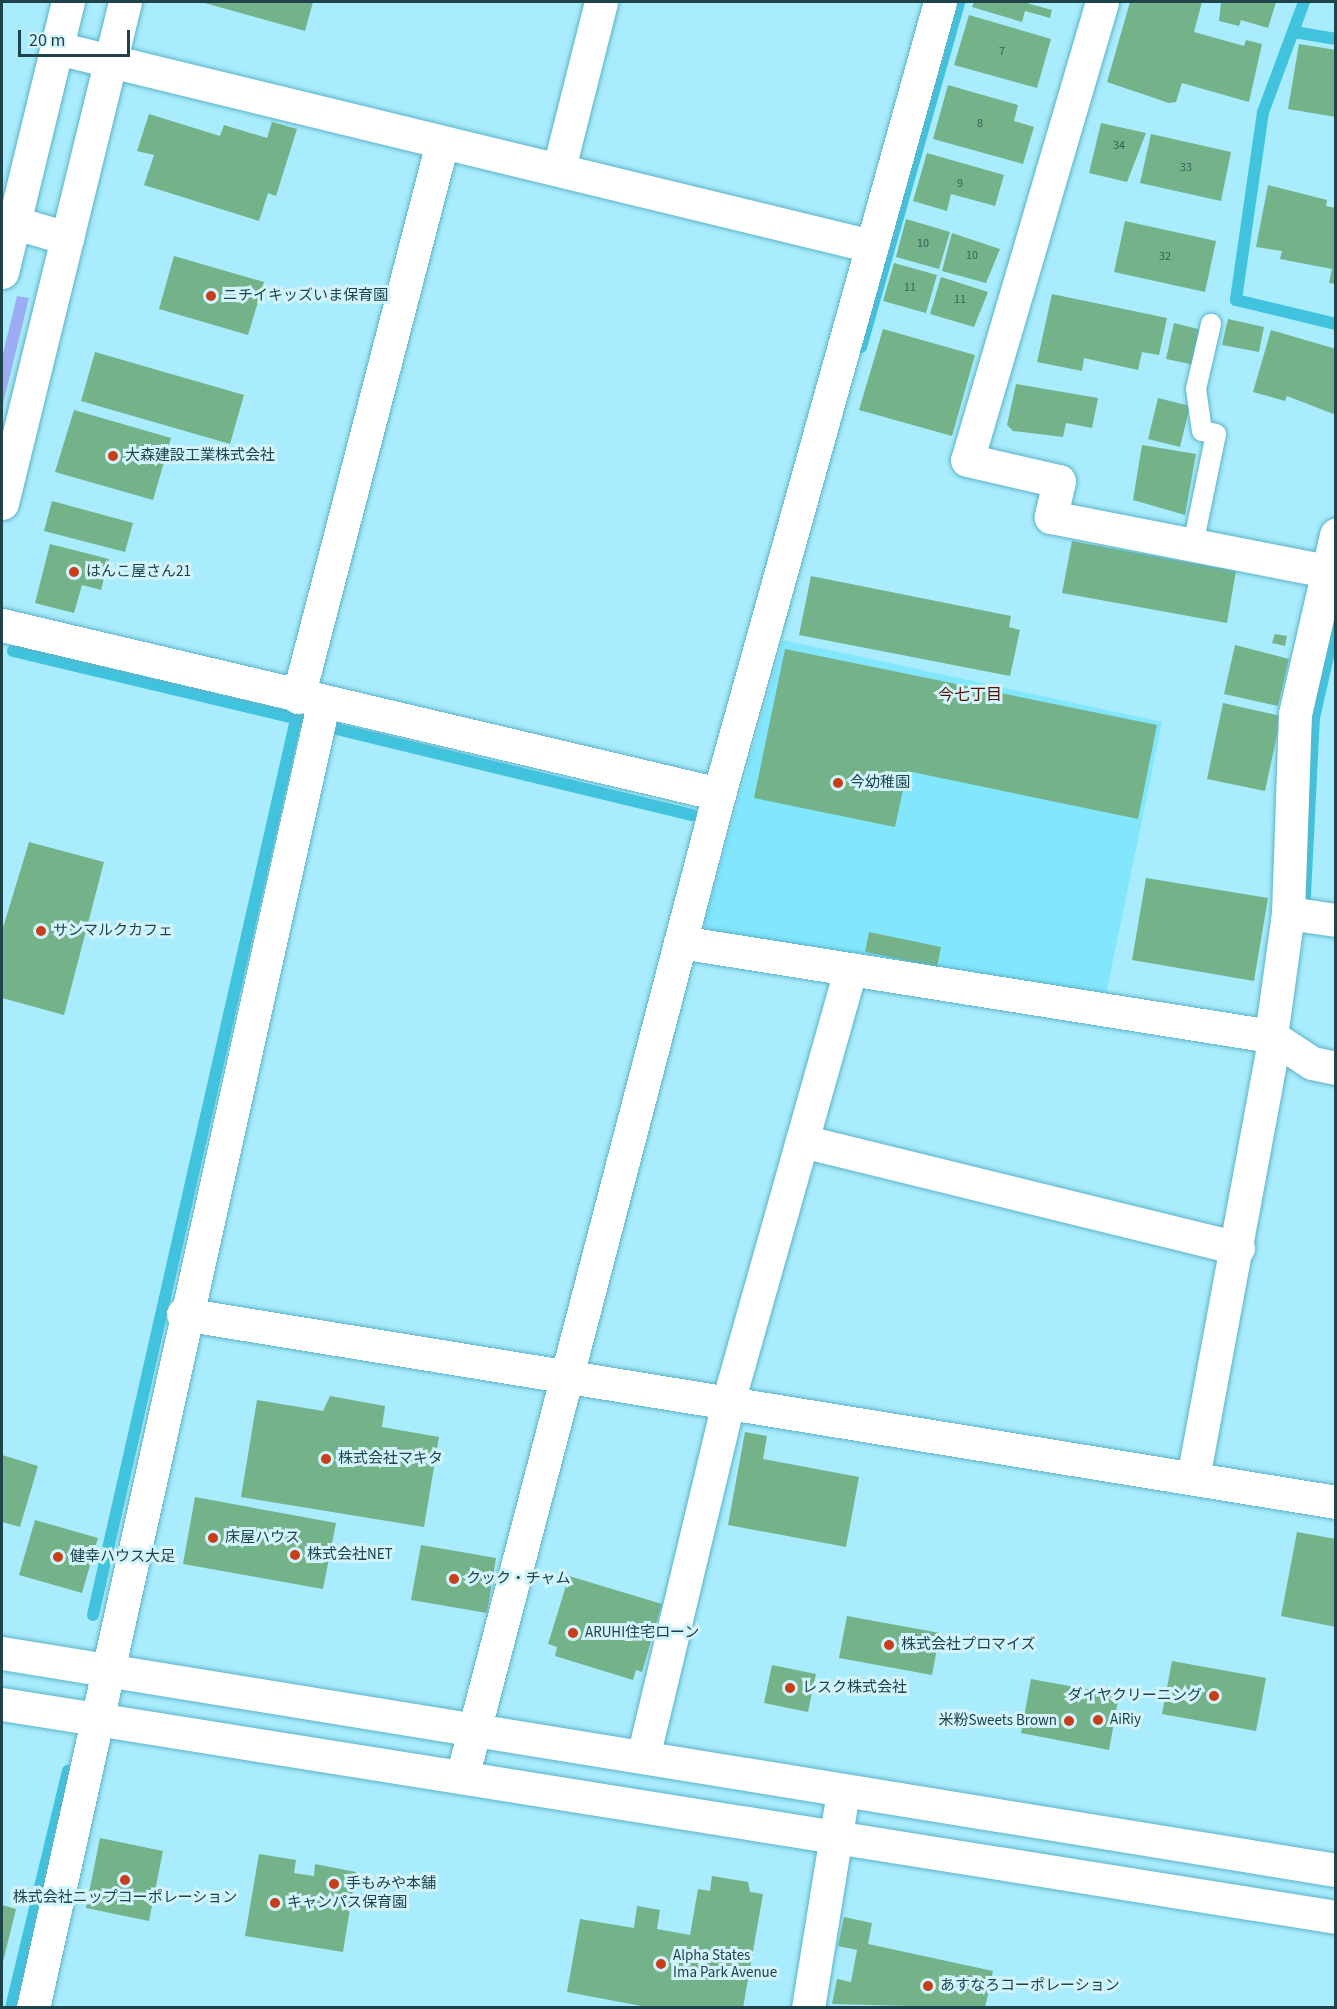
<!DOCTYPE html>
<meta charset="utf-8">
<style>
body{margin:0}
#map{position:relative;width:1337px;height:2009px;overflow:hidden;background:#a9ecfd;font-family:"Source Sans 3","Noto Sans JP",sans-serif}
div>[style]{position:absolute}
.built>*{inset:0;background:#82e6fd}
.green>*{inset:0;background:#9cabf4}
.stream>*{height:12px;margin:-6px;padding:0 6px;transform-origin:6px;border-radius:6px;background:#41c3de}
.building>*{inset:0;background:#74b389}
.roads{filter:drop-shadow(0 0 2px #5cb3c7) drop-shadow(0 0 2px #5cb3c7)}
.lane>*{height:20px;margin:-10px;padding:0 10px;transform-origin:10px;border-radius:10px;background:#fff}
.street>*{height:33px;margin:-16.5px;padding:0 16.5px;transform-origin:16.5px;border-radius:16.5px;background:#fff}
.secondary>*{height:33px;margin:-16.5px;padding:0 16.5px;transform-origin:16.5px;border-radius:16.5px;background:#fff}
.dots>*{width:16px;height:16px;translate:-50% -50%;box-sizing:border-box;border:3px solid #d3f3fb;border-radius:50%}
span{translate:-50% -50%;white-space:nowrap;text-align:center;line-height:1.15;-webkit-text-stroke:6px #d3f3fb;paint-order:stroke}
.number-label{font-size:12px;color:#345f5a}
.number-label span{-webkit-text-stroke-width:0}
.poi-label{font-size:15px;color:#1e434b}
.left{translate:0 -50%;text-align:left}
.right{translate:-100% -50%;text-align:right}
.neighbourhood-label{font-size:16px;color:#521002}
.frame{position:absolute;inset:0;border:3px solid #1e434b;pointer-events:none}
.scale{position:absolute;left:18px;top:30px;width:112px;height:27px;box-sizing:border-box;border:3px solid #1e434b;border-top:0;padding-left:8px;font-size:18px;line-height:21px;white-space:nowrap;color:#1e434b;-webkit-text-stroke:4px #d3f3fb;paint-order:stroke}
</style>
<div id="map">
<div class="built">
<i style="clip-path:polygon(783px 640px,1162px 722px,1105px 1000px,713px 938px,704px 924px)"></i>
</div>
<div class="green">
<i style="clip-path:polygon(17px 296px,29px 298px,2px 408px,2px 358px)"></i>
</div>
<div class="stream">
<i style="left:1304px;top:2px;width:117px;rotate:110.4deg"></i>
<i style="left:1263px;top:112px;width:190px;rotate:98.2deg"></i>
<i style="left:1236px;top:300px;width:103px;rotate:13.5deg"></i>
<i style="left:1294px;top:32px;width:43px;rotate:9.5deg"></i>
<i style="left:861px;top:347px;width:359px;rotate:-74.1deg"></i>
<i style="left:13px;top:651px;width:298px;rotate:13.4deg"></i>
<i style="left:320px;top:725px;width:383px;rotate:13.6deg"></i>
<i style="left:1304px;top:914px;width:196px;rotate:-87.1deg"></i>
<i style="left:1314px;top:718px;width:99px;rotate:-77.2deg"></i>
<i style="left:93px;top:1615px;width:919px;rotate:-77.23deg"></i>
<i style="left:11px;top:2008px;width:244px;rotate:-76.5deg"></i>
</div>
<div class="building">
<i style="clip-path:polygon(201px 2px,313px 2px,305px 31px)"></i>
<i style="clip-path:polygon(974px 2px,1023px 2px,1052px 10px,1050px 18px,1025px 11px,1022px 22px,972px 7px)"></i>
<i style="clip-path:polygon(1130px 2px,1202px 2px,1194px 32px,1244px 46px,1246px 40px,1262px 44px,1249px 102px,1182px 83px,1176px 102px,1169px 103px,1107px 82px)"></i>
<i style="clip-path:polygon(1221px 2px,1276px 2px,1268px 28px,1241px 20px,1239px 26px,1219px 21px)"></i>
<i style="clip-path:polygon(969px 15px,1051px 39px,1037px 88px,954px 65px)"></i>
<i style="clip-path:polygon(1299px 44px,1336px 50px,1336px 117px,1288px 109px)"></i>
<i style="clip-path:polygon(948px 85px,1018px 105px,1014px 121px,1034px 127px,1023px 164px,933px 139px)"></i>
<i style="clip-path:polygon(149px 114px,220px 136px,224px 125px,267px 138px,272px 122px,297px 129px,276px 196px,268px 193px,259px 221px,144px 185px,154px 155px,137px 151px)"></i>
<i style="clip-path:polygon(1101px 123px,1146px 133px,1127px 182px,1089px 173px)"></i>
<i style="clip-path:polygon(1151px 134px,1231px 152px,1221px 201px,1140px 183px)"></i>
<i style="clip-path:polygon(927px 153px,1004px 175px,995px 206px,951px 194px,947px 211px,913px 201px)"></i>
<i style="clip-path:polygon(1268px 185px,1327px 200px,1326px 206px,1336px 208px,1336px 284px,1329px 283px,1332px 269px,1280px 259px,1282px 251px,1256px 247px)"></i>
<i style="clip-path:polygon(906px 219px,950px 232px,939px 269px,896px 257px)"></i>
<i style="clip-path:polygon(1125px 221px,1216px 241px,1205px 292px,1114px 272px)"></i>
<i style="clip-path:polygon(952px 233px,1000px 249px,986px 283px,942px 271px)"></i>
<i style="clip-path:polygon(174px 256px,264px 282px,248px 335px,159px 309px)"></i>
<i style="clip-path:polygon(894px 263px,937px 275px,926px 313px,883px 301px)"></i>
<i style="clip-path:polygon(941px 277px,988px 292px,974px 327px,930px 314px)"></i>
<i style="clip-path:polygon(1052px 294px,1167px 318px,1159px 355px,1142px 352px,1138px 370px,1084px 358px,1082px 371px,1037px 362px)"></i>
<i style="clip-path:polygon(1228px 319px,1264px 327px,1259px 352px,1222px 345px)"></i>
<i style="clip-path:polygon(1174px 323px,1202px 330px,1195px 365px,1166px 359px)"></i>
<i style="clip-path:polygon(883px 329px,975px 355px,952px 436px,859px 410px)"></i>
<i style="clip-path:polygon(1271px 330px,1336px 349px,1336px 415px,1287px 396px,1285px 401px,1253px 392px)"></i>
<i style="clip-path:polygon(95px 352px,244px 395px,230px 444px,81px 401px)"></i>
<i style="clip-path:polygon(1016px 384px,1098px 398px,1092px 428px,1066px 423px,1063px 437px,1013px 431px,1007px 425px)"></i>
<i style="clip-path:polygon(1158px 398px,1190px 406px,1180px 447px,1148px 439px)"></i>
<i style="clip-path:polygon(74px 410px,171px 438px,153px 500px,55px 472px)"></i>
<i style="clip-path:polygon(1142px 445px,1196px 454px,1185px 515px,1133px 500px)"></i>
<i style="clip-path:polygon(52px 501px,133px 523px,125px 552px,44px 531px)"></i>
<i style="clip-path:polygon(1072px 541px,1236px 571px,1227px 623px,1062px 593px)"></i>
<i style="clip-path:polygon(50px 544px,109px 559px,101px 590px,82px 585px,74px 613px,35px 603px)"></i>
<i style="clip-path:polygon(811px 576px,1011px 616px,1009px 627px,1020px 630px,1010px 676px,799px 635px)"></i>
<i style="clip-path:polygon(1275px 634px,1287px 636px,1285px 646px,1272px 643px)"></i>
<i style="clip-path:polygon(1235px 645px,1289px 659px,1278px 706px,1224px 694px)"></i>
<i style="clip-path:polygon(785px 649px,1157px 725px,1138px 819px,907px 771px,895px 827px,754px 798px)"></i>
<i style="clip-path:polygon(1223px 703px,1281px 716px,1265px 791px,1207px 779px)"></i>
<i style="clip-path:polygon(29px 842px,104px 862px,64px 1015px,2px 998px,2px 931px)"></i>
<i style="clip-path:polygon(1146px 878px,1268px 898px,1254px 981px,1132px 960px)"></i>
<i style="clip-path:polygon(869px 932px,941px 947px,937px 967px,865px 952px)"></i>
<i style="clip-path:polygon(330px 1396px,385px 1406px,382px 1427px,439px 1437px,424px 1527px,241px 1497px,257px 1400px,323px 1411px)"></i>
<i style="clip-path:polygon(745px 1432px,767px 1436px,763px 1459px,859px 1477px,846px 1547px,728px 1525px)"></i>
<i style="clip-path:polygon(2px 1455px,38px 1466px,20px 1527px,2px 1522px)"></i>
<i style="clip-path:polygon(195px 1497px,336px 1523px,323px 1589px,183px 1564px)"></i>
<i style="clip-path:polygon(35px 1520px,98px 1538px,82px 1593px,19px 1575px)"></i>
<i style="clip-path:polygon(1297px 1532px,1336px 1539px,1336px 1627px,1281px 1616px)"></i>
<i style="clip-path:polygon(421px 1545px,496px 1558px,487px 1613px,411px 1600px)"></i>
<i style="clip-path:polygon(569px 1576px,662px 1604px,642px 1672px,636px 1670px,633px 1680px,555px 1656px,557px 1647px,548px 1644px)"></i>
<i style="clip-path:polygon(847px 1616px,940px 1633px,932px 1675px,839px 1658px)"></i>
<i style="clip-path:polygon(1172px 1661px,1266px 1678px,1256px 1731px,1162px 1714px)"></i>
<i style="clip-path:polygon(772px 1665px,816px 1674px,808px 1712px,764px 1703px)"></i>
<i style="clip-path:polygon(1031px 1679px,1119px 1695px,1109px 1750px,1021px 1733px)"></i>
<i style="clip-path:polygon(100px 1838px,163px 1851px,149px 1921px,86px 1908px)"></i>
<i style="clip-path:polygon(259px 1854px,296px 1860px,294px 1873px,314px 1876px,315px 1864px,356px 1872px,343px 1952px,245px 1936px)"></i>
<i style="clip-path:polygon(712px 1876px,748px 1882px,750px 1892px,763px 1894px,743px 2008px,652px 2008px,567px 1992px,580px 1919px,634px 1928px,637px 1906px,660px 1910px,657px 1929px,690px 1935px,698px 1889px,710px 1891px)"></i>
<i style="clip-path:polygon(2px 1905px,16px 1909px,2px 1966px)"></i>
<i style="clip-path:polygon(844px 1917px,872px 1923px,868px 1944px,993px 1971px,985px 2008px,832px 2004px,837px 1979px,851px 1982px,857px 1950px,838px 1946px)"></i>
</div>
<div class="roads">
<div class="lane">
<i style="left:1193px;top:545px;width:113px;rotate:-78.3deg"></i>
<i style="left:1216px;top:434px;width:14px;rotate:-168deg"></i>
<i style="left:1202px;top:431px;width:42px;rotate:-98.1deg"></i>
<i style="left:1196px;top:389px;width:67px;rotate:-77deg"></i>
</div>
<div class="street">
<i style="left:1102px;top:2px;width:477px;rotate:106.4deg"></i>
<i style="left:967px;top:460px;width:94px;rotate:12.9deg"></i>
<i style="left:1059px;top:481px;width:37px;rotate:103deg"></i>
<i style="left:1051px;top:517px;width:281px;rotate:11.1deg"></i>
<i style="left:57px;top:48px;width:838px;rotate:13.67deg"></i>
<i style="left:559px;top:168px;width:171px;rotate:-75.8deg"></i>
<i style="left:2px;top:625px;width:737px;rotate:13.26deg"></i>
<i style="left:298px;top:697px;width:572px;rotate:-75.43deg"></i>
<i style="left:1288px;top:913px;width:49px;rotate:8.3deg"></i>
<i style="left:680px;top:942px;width:598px;rotate:9.04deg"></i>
<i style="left:1271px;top:1036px;width:49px;rotate:33.4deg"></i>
<i style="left:1312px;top:1063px;width:25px;rotate:12deg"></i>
<i style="left:1271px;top:1036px;width:124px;rotate:-82.1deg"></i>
<i style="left:1288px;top:913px;width:199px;rotate:-88deg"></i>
<i style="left:1295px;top:714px;width:184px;rotate:-77.1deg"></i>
<i style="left:802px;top:1141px;width:449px;rotate:13.8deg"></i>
<i style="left:183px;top:1314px;width:1168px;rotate:9.26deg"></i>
<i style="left:1193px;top:1478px;width:446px;rotate:-79.5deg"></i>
<i style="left:643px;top:1757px;width:365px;rotate:-76.5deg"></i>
<i style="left:728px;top:1402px;width:449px;rotate:-74.2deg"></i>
<i style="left:462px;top:1777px;width:1016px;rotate:-75.35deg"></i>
<i style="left:719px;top:794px;width:822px;rotate:-74.41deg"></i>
<i style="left:33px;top:2008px;width:1336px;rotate:-77.46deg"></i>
<i style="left:808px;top:2008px;width:220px;rotate:-80.8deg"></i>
</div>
<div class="secondary">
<i style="left:2px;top:219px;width:68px;rotate:16.3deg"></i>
<i style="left:2px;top:272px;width:278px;rotate:-76.3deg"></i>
<i style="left:2px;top:503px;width:516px;rotate:-76.21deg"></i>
<i style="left:2px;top:1653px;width:1352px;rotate:9.24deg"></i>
<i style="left:2px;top:1704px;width:1351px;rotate:9.07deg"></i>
</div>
</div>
<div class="dots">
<i style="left:211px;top:296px;background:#c73e1b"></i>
<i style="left:113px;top:456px;background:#c73e1b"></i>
<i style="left:74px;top:572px;background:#c73e1b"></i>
<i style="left:838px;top:783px;background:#c73e1b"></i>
<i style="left:41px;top:931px;background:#c73e1b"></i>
<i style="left:326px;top:1459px;background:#c73e1b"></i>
<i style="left:213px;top:1538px;background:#c73e1b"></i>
<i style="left:295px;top:1555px;background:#c73e1b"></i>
<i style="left:58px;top:1557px;background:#c73e1b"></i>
<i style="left:454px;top:1579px;background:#c73e1b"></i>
<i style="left:573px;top:1633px;background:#c73e1b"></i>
<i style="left:889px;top:1645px;background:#c73e1b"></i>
<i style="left:790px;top:1688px;background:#c73e1b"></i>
<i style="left:1214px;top:1696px;background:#c73e1b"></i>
<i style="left:1098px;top:1720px;background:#c73e1b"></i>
<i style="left:1069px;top:1721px;background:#c73e1b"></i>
<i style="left:125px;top:1880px;background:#c73e1b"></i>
<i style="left:334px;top:1884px;background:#c73e1b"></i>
<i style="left:275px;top:1903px;background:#c73e1b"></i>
<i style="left:661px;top:1964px;background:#c73e1b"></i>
<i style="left:928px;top:1986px;background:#c73e1b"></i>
</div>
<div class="number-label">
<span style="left:1002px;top:52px">7</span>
<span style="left:980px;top:124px">8</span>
<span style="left:1119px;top:146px">34</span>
<span style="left:1186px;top:168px">33</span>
<span style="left:960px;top:184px">9</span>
<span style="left:923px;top:244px">10</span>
<span style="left:972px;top:256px">10</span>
<span style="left:1165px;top:257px">32</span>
<span style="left:910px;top:288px">11</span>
<span style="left:960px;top:300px">11</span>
</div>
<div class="poi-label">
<span class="left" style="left:223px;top:296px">ニチイキッズいま保育園</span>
<span class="left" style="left:125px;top:456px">大森建設工業株式会社</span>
<span class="left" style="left:86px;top:572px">はんこ屋さん21</span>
<span class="left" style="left:850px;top:783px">今幼稚園</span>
<span class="left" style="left:53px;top:931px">サンマルクカフェ</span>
<span class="left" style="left:338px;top:1459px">株式会社マキタ</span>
<span class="left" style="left:225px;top:1538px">床屋ハウス</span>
<span class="left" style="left:307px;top:1555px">株式会社NET</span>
<span class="left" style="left:70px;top:1557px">健幸ハウス大足</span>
<span class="left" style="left:466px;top:1579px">クック・チャム</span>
<span class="left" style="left:585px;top:1633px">ARUHI住宅ローン</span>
<span class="left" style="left:901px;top:1645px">株式会社プロマイズ</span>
<span class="left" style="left:802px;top:1688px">レスク株式会社</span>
<span class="right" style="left:1202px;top:1696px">ダイヤクリーニング</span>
<span class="left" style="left:1110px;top:1720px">AiRiy</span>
<span class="right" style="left:1057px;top:1721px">米粉Sweets Brown</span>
<span class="left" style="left:346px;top:1884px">手もみや本舗</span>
<span style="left:125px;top:1898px">株式会社ニップコーポレーション</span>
<span class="left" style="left:287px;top:1903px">キャンパス保育園</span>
<span class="left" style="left:673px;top:1964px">Alpha States<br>Ima Park Avenue</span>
<span class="left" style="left:940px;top:1986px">あすなろコーポレーション</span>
</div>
<div class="neighbourhood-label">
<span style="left:970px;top:695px">今七丁目</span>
</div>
<div class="frame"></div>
<div class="scale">20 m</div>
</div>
